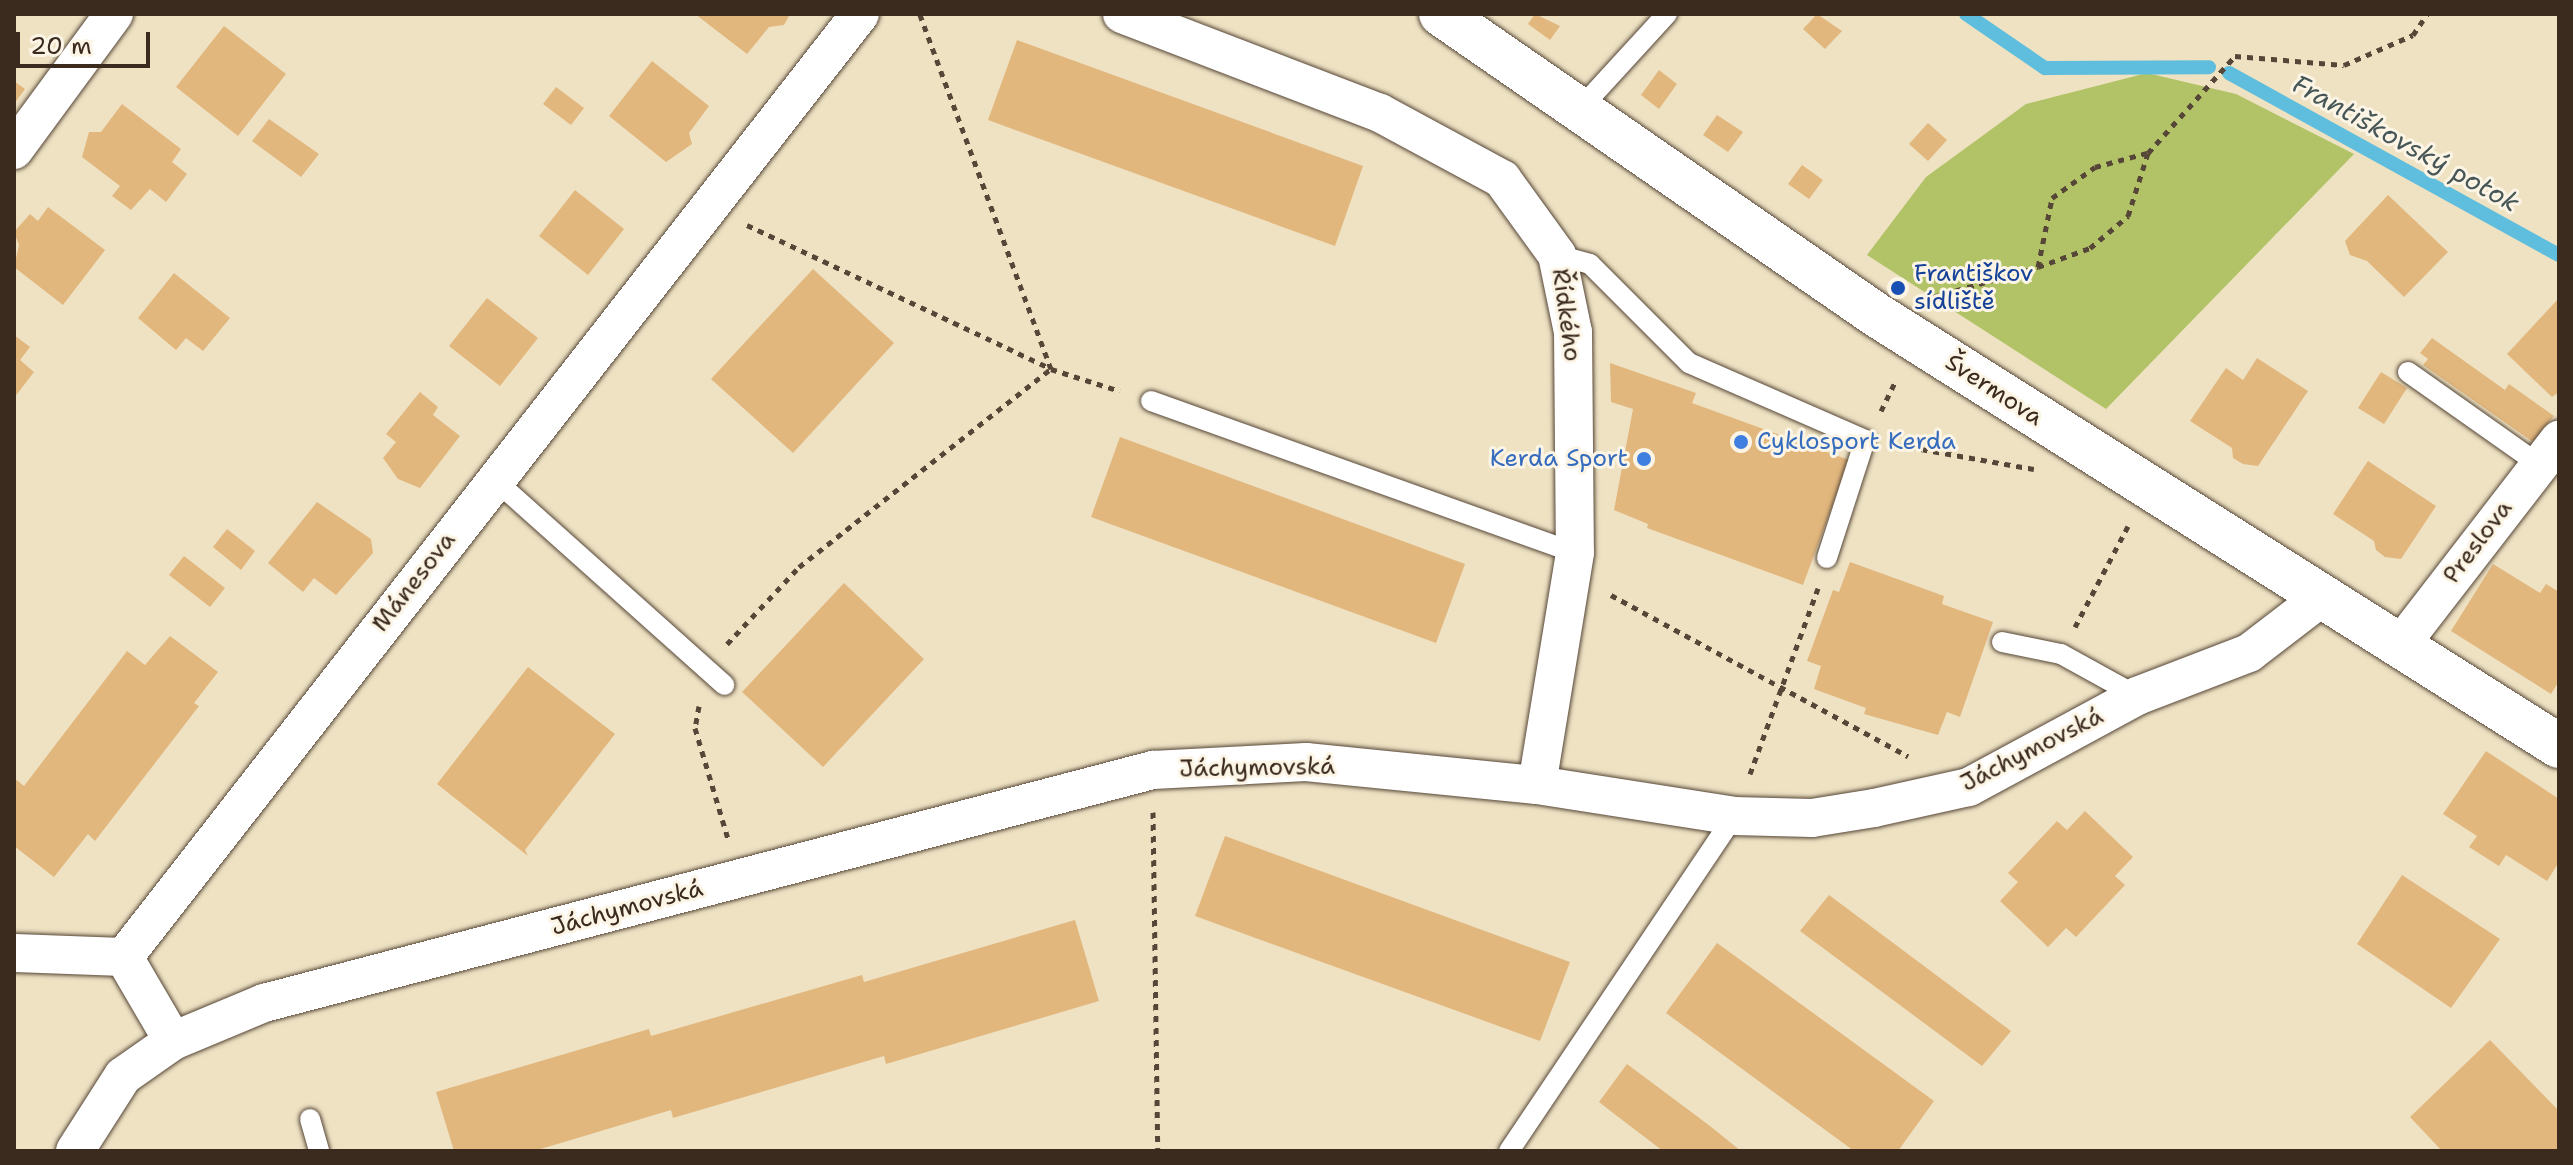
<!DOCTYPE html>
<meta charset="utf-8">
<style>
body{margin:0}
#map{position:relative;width:2573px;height:1165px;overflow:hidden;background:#eee2c3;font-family:"Shantell Sans",sans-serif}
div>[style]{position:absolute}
.green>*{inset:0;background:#b1c366}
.stream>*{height:14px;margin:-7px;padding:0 7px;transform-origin:7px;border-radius:7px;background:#5fbedd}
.building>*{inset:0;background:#e2b77e}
.path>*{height:5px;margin-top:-2.5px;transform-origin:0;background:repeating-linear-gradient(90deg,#564637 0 6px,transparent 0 12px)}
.roads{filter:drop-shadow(0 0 2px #564637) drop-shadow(0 0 2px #564637)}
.service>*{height:20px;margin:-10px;padding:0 10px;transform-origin:10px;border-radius:10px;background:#fff}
.minor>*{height:38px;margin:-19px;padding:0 19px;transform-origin:19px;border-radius:19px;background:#fff}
.tertiary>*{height:44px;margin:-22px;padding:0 22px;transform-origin:22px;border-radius:22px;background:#fff}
.dots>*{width:22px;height:22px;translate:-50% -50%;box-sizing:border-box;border:4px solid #fcf5e5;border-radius:50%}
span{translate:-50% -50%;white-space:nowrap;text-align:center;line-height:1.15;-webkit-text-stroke:6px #fcf5e5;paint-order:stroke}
.transit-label{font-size:24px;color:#164399}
.left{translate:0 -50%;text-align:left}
.street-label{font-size:24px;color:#3b2a1e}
.shop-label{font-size:24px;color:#366cbe}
.right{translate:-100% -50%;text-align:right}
.water-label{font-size:26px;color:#465657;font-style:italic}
.frame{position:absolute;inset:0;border:16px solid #3b2a1e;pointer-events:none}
.scale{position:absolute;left:16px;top:32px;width:134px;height:36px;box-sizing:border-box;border:4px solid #3b2a1e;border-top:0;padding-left:10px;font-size:24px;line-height:28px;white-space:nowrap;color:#3b2a1e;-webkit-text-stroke:6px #fcf5e5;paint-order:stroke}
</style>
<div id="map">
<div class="green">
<i style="clip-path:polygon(2147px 73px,2236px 94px,2354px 154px,2106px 409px,1867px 255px,1926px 177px,2026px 104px)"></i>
</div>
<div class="stream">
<i style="left:1966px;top:14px;width:96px;rotate:34.4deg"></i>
<i style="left:2045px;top:68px;width:164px;rotate:-0.3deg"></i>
<i style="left:2229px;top:73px;width:377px;rotate:28.9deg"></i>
</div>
<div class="building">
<i style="clip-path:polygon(695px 14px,790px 14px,784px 25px,769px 27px,747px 54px)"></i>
<i style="clip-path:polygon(1535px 14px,1560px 26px,1550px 40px,1528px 24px)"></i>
<i style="clip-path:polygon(1817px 14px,1842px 31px,1825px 49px,1803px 29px)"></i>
<i style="clip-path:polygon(224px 26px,286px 74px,238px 136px,176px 87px)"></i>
<i style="clip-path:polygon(1017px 40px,1363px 166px,1335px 246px,988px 120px)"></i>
<i style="clip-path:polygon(652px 61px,709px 106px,689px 133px,692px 144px,666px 162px,609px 116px)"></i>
<i style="clip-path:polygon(1659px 70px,1677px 84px,1659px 109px,1641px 95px)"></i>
<i style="clip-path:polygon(14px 81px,25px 89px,14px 104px)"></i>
<i style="clip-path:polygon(556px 87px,584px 108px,571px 125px,543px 104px)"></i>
<i style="clip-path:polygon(122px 104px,181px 149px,172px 162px,187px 174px,166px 202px,150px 189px,131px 210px,112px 196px,120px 186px,82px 157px,89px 132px,101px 132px)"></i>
<i style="clip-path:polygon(1717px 115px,1743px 132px,1728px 152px,1703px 135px)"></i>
<i style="clip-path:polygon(269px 119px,319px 154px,301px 177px,252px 141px)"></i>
<i style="clip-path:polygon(1928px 123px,1947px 140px,1928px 161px,1909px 144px)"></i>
<i style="clip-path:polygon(1802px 165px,1823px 180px,1809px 199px,1788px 184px)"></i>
<i style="clip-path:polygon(575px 190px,624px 229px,588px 275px,539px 236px)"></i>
<i style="clip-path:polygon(2388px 195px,2448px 252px,2404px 297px,2367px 261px,2350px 255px,2345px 241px)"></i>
<i style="clip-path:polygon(48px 207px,105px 250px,63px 305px,14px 267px,19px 245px,14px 232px,30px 214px,38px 221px)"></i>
<i style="clip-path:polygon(813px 269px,894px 343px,793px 453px,711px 379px)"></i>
<i style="clip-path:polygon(174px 273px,230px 318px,203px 351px,186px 338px,176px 350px,138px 318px)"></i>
<i style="clip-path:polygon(487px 298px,538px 338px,500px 386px,449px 346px)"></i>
<i style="clip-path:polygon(2559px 298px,2559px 392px,2552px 397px,2507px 354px)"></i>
<i style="clip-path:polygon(14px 335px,30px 347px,20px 360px,34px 372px,14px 398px)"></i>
<i style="clip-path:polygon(2432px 338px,2505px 390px,2509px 384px,2554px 416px,2533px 442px,2423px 365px,2428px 359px,2420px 353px)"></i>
<i style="clip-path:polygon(2257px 358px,2308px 391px,2258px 466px,2243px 464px,2233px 458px,2232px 448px,2190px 421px,2226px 368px,2243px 380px)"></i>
<i style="clip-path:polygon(1610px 363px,1696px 393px,1692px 403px,1849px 460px,1803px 585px,1647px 528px,1648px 524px,1614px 510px,1633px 409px,1611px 402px)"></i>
<i style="clip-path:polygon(2381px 372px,2407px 388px,2384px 424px,2358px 408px)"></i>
<i style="clip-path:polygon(420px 392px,438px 407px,433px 415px,460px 436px,420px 488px,398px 479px,383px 458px,396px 442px,386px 434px)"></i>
<i style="clip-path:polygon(1120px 437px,1465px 564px,1436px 643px,1091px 517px)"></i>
<i style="clip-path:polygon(2368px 461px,2436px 506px,2401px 559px,2385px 557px,2376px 550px,2374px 541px,2333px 514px)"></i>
<i style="clip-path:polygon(317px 502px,371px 539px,373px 553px,336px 595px,314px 578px,303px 592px,268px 563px)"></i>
<i style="clip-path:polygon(227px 529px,255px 551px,241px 570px,213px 547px)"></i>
<i style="clip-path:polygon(184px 556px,225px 588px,210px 607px,169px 575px)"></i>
<i style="clip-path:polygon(1850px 562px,1944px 596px,1942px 604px,1993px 622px,1960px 717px,1947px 712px,1938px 735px,1864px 714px,1866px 708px,1814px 689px,1821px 666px,1807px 661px,1833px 590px,1839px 592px)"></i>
<i style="clip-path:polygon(2493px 564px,2540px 593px,2546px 584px,2559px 592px,2559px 681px,2551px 694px,2451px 631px)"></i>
<i style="clip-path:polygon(844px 583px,924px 659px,823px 767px,742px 692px)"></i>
<i style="clip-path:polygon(170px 636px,218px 672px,194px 703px,199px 706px,95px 841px,88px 834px,54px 877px,14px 846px,14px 778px,24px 786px,127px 651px,145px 665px)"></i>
<i style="clip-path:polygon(528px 667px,615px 734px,525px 850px,528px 856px,437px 784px)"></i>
<i style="clip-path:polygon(2486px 751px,2559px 799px,2559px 862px,2547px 881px,2506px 855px,2499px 866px,2469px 847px,2477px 836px,2443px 814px)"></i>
<i style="clip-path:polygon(2085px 811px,2133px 857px,2115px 876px,2125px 885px,2076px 937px,2066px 928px,2048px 947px,2000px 901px,2018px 882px,2008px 873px,2057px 821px,2067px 830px)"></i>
<i style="clip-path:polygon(1225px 836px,1570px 962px,1540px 1041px,1195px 916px)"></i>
<i style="clip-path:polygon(2402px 875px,2500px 939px,2451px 1008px,2357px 944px)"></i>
<i style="clip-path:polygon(1829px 895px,2011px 1031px,1982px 1066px,1800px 931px)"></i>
<i style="clip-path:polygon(1075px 920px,1099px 1001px,886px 1064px,884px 1056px,673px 1118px,671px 1110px,534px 1151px,454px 1151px,436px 1092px,649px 1029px,651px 1036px,862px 975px,864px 982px)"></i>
<i style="clip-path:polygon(1717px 943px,1934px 1101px,1898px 1151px,1854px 1151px,1666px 1013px)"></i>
<i style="clip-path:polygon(2490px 1040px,2559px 1111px,2559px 1151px,2442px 1151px,2410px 1117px)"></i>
<i style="clip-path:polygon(1627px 1064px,1710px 1126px,1741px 1151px,1663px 1151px,1617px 1116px,1599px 1102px)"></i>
</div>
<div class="path">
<i style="left:747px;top:225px;width:336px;rotate:25.3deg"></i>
<i style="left:1051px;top:369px;width:72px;rotate:17.7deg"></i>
<i style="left:2038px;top:267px;width:55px;rotate:-20.1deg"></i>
<i style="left:2090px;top:248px;width:50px;rotate:-40.1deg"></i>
<i style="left:2128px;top:216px;width:66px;rotate:-72.4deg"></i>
<i style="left:2148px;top:153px;width:130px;rotate:-48.1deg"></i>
<i style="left:2235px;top:56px;width:109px;rotate:4.7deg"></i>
<i style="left:2344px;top:65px;width:75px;rotate:-23.5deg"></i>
<i style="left:2413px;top:35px;width:25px;rotate:-56deg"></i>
<i style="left:1933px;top:297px;width:109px;rotate:-15.9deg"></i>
<i style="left:2038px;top:267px;width:70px;rotate:-78.5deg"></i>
<i style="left:2052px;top:198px;width:53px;rotate:-35.8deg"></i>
<i style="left:2095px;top:167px;width:54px;rotate:-15.1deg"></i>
<i style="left:1881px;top:411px;width:34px;rotate:-64deg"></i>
<i style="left:1898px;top:445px;width:138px;rotate:10deg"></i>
<i style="left:1611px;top:595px;width:338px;rotate:28.5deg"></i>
<i style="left:2075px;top:627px;width:114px;rotate:-62.3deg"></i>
<i style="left:727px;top:644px;width:105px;rotate:-46.9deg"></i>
<i style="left:799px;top:567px;width:320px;rotate:-38.2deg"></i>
<i style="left:1051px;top:369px;width:378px;rotate:-110.3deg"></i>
<i style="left:699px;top:706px;width:22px;rotate:100deg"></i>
<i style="left:695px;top:728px;width:116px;rotate:73.4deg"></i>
<i style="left:1750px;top:774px;width:198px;rotate:-69.9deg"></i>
<i style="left:1153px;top:812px;width:339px;rotate:89.2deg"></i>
</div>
<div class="roads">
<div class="service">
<i style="left:1578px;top:111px;width:132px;rotate:-47.5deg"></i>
<i style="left:1557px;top:255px;width:34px;rotate:15deg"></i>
<i style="left:1590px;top:264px;width:140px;rotate:45deg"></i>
<i style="left:1689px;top:363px;width:192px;rotate:23.6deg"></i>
<i style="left:1865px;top:440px;width:124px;rotate:107.9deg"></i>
<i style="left:2408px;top:372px;width:158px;rotate:35.2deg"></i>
<i style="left:1151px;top:401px;width:450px;rotate:19.7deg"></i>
<i style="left:494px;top:479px;width:309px;rotate:41.8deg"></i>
<i style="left:2002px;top:642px;width:60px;rotate:11.5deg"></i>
<i style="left:2061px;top:654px;width:87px;rotate:28.9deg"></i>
<i style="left:310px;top:1119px;width:33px;rotate:74deg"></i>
<i style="left:1509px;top:1151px;width:404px;rotate:-56.1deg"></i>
</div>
<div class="minor">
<i style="left:1122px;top:14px;width:276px;rotate:21deg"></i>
<i style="left:1380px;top:113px;width:139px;rotate:28.4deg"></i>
<i style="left:1502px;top:179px;width:94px;rotate:54.1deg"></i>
<i style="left:1557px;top:255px;width:79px;rotate:78.3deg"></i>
<i style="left:1573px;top:332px;width:221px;rotate:89.5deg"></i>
<i style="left:1575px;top:553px;width:235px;rotate:99.3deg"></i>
<i style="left:14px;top:150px;width:169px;rotate:-53.7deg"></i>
<i style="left:2399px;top:647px;width:262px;rotate:-52.3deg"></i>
<i style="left:14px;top:953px;width:110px;rotate:2.1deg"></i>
<i style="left:124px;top:957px;width:1196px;rotate:-52.03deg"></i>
<i style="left:173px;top:1041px;width:99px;rotate:-22.7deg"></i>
<i style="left:264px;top:1003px;width:919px;rotate:-14.69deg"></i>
<i style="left:1153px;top:770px;width:153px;rotate:-3deg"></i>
<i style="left:1306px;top:762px;width:232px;rotate:5.7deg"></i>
<i style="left:1537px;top:785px;width:199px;rotate:8.9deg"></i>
<i style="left:1734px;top:816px;width:78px;rotate:1.5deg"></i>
<i style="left:1812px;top:818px;width:63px;rotate:-9.2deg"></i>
<i style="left:1874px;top:808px;width:97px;rotate:-12.5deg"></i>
<i style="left:1969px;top:787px;width:191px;rotate:-28.4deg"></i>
<i style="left:2137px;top:696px;width:120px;rotate:-21deg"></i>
<i style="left:2249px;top:653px;width:92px;rotate:-37.5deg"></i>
<i style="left:75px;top:1151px;width:89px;rotate:-57.4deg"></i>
<i style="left:123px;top:1076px;width:61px;rotate:-35deg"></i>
<i style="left:173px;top:1041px;width:97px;rotate:-120.3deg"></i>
</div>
<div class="tertiary">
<i style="left:1441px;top:14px;width:528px;rotate:34.65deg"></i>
<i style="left:1875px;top:314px;width:809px;rotate:32.28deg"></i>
</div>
</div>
<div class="dots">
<i style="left:1898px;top:288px;background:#1a4fb4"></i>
<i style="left:1741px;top:442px;background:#3f7fe0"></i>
<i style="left:1644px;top:459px;background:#3f7fe0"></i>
</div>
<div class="transit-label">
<span class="left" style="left:1914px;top:288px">Františkov<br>sídliště</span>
</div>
<div class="street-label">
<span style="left:1566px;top:315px;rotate:82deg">Řídkého</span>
<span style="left:1994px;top:390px;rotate:33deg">Švermova</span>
<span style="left:2478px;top:542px;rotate:-53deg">Preslova</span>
<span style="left:414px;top:582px;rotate:-52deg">Mánesova</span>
<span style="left:2032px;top:750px;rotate:-27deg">Jáchymovská</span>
<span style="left:1257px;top:768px;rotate:-1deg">Jáchymovská</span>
<span style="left:627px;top:908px;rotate:-15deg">Jáchymovská</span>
</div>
<div class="shop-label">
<span class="left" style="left:1757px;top:442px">Cyklosport Kerda</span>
<span class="right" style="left:1628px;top:459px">Kerda Sport</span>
</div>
<div class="water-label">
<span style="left:2406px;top:143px;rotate:29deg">Františkovský potok</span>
</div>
<div class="frame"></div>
<div class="scale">20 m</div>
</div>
